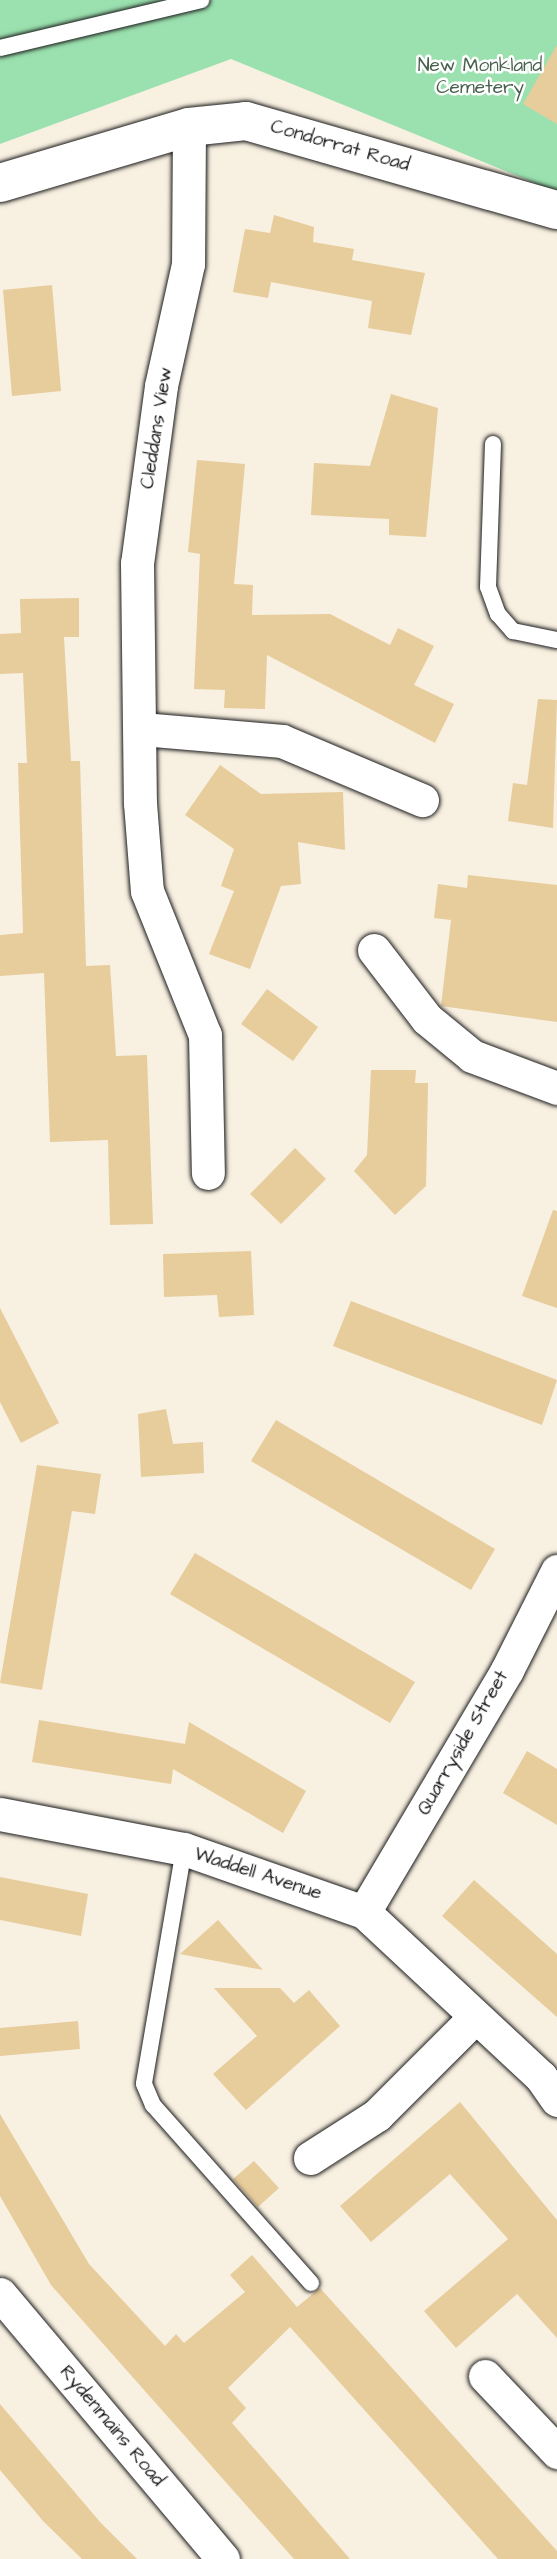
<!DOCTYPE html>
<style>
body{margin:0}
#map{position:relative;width:557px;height:2559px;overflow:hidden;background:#f8f0e1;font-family:"Architects Daughter",sans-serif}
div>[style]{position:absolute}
.green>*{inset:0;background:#9be1af}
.building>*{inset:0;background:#e7cc9c}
.roads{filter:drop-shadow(0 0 2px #1c1c1c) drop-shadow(0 0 2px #1c1c1c)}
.service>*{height:16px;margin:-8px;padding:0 8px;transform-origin:8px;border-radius:8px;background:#fff}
.minor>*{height:33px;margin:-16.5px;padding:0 16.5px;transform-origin:16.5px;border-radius:16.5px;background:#fff}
.secondary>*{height:38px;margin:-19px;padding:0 19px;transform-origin:19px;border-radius:19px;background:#fff}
span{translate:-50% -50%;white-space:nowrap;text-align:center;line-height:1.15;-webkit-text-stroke:5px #fff;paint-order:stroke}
.park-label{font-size:19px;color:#48614f}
.street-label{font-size:19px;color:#1c1c1c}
</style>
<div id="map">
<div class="green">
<i style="clip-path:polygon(0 0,557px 0,557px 192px,231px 59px,0 144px)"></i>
</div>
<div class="building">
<i style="clip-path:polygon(557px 45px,557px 124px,523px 104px)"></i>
<i style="clip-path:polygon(274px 215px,314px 227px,313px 242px,354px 249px,352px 260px,425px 273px,411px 335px,368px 328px,372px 301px,271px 282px,268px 298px,233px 292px,245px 229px,270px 233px)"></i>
<i style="clip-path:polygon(52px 285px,61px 391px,12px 396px,3px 290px)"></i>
<i style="clip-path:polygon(391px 394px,438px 408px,426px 537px,389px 535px,389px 519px,311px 515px,314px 463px,370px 466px)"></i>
<i style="clip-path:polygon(197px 460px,245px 464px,234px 584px,253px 585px,252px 615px,330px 614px,390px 645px,398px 628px,434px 646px,414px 685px,454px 704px,435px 743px,267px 655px,265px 709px,224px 708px,225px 690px,194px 689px,200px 554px,188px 552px)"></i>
<i style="clip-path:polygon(79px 598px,79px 637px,64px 637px,71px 761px,80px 761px,86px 966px,110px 965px,116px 1056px,147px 1055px,153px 1224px,110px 1225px,108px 1140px,50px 1142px,44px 973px,0 976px,0 935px,23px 933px,18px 763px,27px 763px,23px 673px,0 674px,0 634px,21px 633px,20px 599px)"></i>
<i style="clip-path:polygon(538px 699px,557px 700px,553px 828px,508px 821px,513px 783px,527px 785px)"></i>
<i style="clip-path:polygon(220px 765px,261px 794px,343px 792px,345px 850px,298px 842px,301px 884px,281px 886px,250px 969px,209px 954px,234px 891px,221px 886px,234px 849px,185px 815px)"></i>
<i style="clip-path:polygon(468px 875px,557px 885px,557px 1022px,441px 1006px,451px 920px,434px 918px,438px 884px,467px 888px)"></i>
<i style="clip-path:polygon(267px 989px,318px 1027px,293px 1061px,241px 1024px)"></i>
<i style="clip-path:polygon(371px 1070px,416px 1070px,415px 1083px,428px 1083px,426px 1186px,395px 1215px,354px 1171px,367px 1155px)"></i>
<i style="clip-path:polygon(295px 1148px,326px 1179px,281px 1224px,250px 1194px)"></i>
<i style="clip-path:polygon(553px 1210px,557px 1211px,557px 1308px,522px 1296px)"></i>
<i style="clip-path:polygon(251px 1251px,254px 1315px,219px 1317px,217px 1295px,164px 1297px,163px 1254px)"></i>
<i style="clip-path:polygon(351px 1301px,557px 1380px,542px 1425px,333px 1346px)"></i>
<i style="clip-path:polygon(0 1308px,59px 1423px,21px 1443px,0 1402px)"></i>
<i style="clip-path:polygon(166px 1409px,173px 1444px,203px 1442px,204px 1473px,141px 1477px,138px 1414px)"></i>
<i style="clip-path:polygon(276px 1420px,495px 1549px,471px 1590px,251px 1461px)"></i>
<i style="clip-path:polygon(37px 1465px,101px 1474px,95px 1514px,72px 1511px,42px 1690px,0 1683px)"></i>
<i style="clip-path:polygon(195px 1553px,415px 1682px,390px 1723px,170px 1594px)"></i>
<i style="clip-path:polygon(39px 1720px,185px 1744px,189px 1722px,306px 1791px,283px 1833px,173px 1769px,171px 1784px,32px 1762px)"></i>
<i style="clip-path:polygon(527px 1751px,557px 1769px,557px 1825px,503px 1793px)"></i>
<i style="clip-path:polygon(0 1877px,88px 1894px,81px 1936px,0 1920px)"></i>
<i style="clip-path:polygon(474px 1880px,557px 1954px,557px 2017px,442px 1916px)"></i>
<i style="clip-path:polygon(218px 1920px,263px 1970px,180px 1954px)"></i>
<i style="clip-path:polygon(214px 1988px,280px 1988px,294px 2003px,309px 1990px,340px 2026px,246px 2110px,213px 2074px,257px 2036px)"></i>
<i style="clip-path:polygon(78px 2021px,80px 2049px,0 2056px,0 2028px)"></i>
<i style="clip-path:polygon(460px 2102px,557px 2220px,557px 2338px,517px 2294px,456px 2348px,424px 2311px,508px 2239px,450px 2174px,371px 2242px,340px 2206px)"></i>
<i style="clip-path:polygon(0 2114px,89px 2264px,165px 2346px,176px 2334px,184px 2343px,245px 2292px,230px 2275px,252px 2255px,297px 2307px,320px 2288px,557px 2551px,557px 2559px,498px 2559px,290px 2327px,228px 2388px,246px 2408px,232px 2423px,350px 2559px,294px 2559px,51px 2285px,0 2196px)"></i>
<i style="clip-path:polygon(254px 2161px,279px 2188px,258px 2207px,233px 2179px)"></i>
<i style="clip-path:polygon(0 2404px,100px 2522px,137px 2559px,82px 2559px,44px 2522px,0 2470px)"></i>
</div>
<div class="roads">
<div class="service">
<i style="left:0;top:48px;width:207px;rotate:-13.4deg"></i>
<i style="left:493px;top:444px;width:143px;rotate:92deg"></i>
<i style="left:488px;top:587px;width:29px;rotate:70deg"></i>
<i style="left:498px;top:614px;width:23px;rotate:49deg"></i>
<i style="left:513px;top:631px;width:45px;rotate:11.6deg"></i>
<i style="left:184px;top:1849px;width:238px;rotate:99.7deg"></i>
<i style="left:144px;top:2084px;width:23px;rotate:67deg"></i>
<i style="left:153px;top:2105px;width:238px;rotate:48.4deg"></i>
</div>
<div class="minor">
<i style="left:189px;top:127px;width:137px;rotate:90.4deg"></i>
<i style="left:188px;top:264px;width:125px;rotate:102.5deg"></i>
<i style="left:161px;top:386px;width:179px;rotate:97.7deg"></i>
<i style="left:137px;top:563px;width:240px;rotate:89.3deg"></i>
<i style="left:140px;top:803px;width:88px;rotate:85.5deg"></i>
<i style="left:147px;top:891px;width:155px;rotate:68.1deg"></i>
<i style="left:205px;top:1035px;width:138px;rotate:88.8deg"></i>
<i style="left:142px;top:729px;width:141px;rotate:4.9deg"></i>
<i style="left:282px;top:741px;width:152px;rotate:22.9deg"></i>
<i style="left:374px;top:950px;width:87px;rotate:52.5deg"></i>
<i style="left:427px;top:1019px;width:58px;rotate:39.4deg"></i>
<i style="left:472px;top:1056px;width:91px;rotate:20.6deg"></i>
<i style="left:0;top:1814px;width:187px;rotate:10.8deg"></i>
<i style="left:184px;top:1849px;width:191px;rotate:19.3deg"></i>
<i style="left:364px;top:1912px;width:242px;rotate:43deg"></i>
<i style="left:541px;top:2077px;width:28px;rotate:55deg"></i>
<i style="left:364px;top:1912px;width:281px;rotate:-59.4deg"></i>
<i style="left:507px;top:1670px;width:111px;rotate:-63.2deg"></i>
<i style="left:310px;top:2158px;width:80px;rotate:-32.7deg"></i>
<i style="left:377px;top:2115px;width:139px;rotate:-45deg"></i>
<i style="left:0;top:2294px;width:346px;rotate:49.9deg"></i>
<i style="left:485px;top:2376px;width:105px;rotate:46.5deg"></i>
</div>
<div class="secondary">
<i style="left:0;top:183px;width:197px;rotate:-16.5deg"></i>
<i style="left:189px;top:127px;width:57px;rotate:-6deg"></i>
<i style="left:246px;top:121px;width:323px;rotate:16deg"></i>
</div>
</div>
<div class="park-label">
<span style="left:480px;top:77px">New Monkland<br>Cemetery</span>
</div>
<div class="street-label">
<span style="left:340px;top:146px;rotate:16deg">Condorrat Road</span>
<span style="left:157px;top:428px;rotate:-81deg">Cleddans View</span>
<span style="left:463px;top:1743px;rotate:-60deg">Quarryside Street</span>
<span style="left:258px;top:1874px;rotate:18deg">Waddell Avenue</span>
<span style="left:112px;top:2426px;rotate:50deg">Rydenmains Road</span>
</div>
</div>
